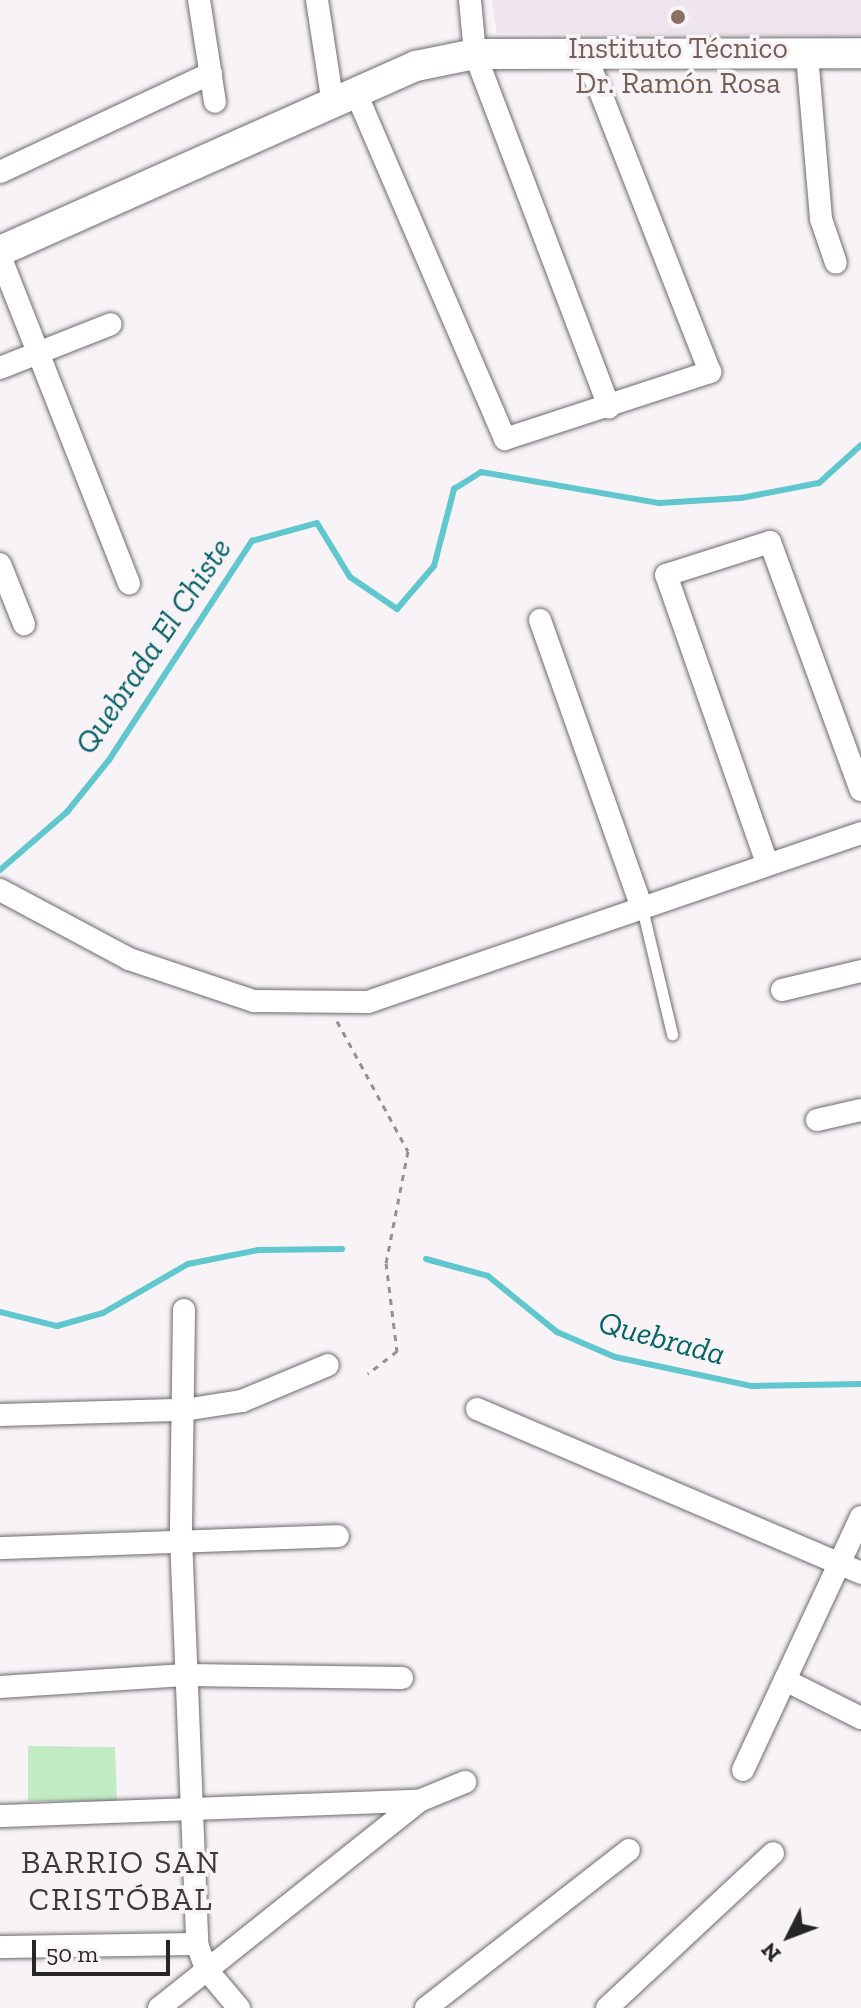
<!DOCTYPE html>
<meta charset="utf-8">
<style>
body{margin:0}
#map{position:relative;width:861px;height:2008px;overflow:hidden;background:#f7f3f7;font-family:"Zilla Slab",serif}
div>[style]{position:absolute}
.built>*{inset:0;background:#efe5ee}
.green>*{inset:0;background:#c1ecc3}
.stream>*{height:6px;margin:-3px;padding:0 3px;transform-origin:3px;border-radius:3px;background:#5fc7cd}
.path>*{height:3px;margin-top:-1.5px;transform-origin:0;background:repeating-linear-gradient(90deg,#949194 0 6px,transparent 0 12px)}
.roads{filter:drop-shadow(0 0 2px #6e6a6d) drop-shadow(0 0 2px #6e6a6d)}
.lane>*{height:11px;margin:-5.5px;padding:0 5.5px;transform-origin:5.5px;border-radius:5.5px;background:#fff}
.street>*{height:22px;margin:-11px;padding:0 11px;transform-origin:11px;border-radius:11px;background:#fff}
.secondary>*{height:30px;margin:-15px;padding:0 15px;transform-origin:15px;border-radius:15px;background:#fff}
.dots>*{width:22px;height:22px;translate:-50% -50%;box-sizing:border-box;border:4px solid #f7f3f7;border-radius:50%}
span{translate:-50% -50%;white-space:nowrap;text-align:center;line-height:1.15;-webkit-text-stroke:7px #f7f3f7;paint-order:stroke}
.education-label{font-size:30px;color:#785e54}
.water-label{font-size:32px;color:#046367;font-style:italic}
.neighbourhood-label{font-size:32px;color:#3d3a3c;letter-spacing:2px}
.north{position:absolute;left:749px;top:1896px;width:80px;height:80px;-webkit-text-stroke:6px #f7f3f7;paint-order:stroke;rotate:228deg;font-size:22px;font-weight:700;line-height:32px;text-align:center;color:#272627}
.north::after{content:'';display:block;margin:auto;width:28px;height:36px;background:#272627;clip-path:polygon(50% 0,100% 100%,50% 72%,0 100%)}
.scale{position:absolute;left:32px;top:1940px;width:138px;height:36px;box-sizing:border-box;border:4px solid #272627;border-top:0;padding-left:10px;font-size:24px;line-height:28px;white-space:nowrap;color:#272627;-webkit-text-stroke:6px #f7f3f7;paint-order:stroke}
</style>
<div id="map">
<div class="built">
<i style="clip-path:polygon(492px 0,861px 0,861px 36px,497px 33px)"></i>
</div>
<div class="green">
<i style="clip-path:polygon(28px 1746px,115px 1747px,117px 1801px,28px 1801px)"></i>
</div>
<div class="stream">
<i style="left:0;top:870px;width:89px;rotate:-40.9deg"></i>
<i style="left:67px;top:812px;width:67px;rotate:-51.1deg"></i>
<i style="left:109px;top:760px;width:262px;rotate:-56.9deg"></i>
<i style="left:252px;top:541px;width:67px;rotate:-15.5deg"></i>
<i style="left:317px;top:523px;width:63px;rotate:58.6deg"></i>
<i style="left:350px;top:577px;width:57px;rotate:34.2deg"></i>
<i style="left:397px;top:609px;width:57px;rotate:-49.3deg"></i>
<i style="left:434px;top:566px;width:80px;rotate:-75.4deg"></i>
<i style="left:454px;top:489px;width:32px;rotate:-32deg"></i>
<i style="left:481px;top:472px;width:181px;rotate:9.9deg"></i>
<i style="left:659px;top:503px;width:82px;rotate:-3.5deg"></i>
<i style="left:741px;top:498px;width:79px;rotate:-10.9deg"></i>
<i style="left:819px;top:483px;width:57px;rotate:-42.1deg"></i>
<i style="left:426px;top:1259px;width:64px;rotate:15.3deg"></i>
<i style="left:488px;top:1276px;width:89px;rotate:39.1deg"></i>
<i style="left:557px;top:1332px;width:63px;rotate:23.3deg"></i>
<i style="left:615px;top:1357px;width:140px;rotate:12deg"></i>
<i style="left:752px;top:1386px;width:109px;rotate:-1.1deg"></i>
<i style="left:0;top:1312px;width:59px;rotate:13.8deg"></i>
<i style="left:57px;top:1326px;width:48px;rotate:-15.8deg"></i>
<i style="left:103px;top:1313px;width:98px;rotate:-30deg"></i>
<i style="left:188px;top:1264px;width:72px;rotate:-11.2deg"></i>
<i style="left:259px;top:1250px;width:83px;rotate:-0.7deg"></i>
</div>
<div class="path">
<i style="left:337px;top:1021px;width:148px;rotate:61.4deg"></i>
<i style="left:408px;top:1151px;width:114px;rotate:101.1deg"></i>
<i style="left:386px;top:1263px;width:89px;rotate:82.9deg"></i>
<i style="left:397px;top:1351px;width:37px;rotate:142deg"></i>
</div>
<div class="roads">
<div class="lane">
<i style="left:642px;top:908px;width:130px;rotate:76.6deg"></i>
</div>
<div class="street">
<i style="left:199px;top:0;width:103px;rotate:81.1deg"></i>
<i style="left:317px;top:0;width:105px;rotate:81.3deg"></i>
<i style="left:470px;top:0;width:54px;rotate:84.7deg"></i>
<i style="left:475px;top:54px;width:378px;rotate:69.2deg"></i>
<i style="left:807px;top:55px;width:165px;rotate:85.1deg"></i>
<i style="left:821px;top:219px;width:46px;rotate:71.2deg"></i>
<i style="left:356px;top:93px;width:377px;rotate:66.7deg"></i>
<i style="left:505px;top:439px;width:216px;rotate:-18.1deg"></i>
<i style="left:710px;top:372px;width:345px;rotate:-111.4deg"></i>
<i style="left:0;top:172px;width:233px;rotate:-25.1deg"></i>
<i style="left:0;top:256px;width:352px;rotate:68.5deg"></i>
<i style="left:0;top:368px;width:119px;rotate:-21.6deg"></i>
<i style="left:0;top:564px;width:65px;rotate:68.2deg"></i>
<i style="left:540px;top:620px;width:306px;rotate:70.5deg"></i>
<i style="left:767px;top:863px;width:305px;rotate:-109.3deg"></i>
<i style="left:666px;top:575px;width:109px;rotate:-17.6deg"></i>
<i style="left:770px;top:542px;width:264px;rotate:69.9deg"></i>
<i style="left:0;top:890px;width:146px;rotate:28.1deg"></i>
<i style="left:129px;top:959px;width:132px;rotate:18.6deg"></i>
<i style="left:254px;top:1001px;width:114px;rotate:0.5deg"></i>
<i style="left:368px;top:1002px;width:521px;rotate:-18.92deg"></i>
<i style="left:782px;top:990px;width:81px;rotate:-13.5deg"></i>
<i style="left:817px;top:1120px;width:45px;rotate:-12.8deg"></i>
<i style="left:184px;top:1310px;width:227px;rotate:90.8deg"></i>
<i style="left:181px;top:1537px;width:407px;rotate:87.7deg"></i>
<i style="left:197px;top:1944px;width:27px;rotate:70deg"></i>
<i style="left:206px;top:1969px;width:51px;rotate:49.8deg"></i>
<i style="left:477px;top:1409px;width:418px;rotate:23.1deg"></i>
<i style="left:0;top:1415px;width:184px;rotate:-1.6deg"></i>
<i style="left:184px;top:1410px;width:59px;rotate:-8.8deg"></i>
<i style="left:242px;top:1401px;width:93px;rotate:-22.7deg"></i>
<i style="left:0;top:1548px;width:338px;rotate:-2deg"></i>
<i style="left:785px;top:1680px;width:85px;rotate:26.6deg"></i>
<i style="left:0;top:1687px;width:185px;rotate:-3.7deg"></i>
<i style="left:185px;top:1675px;width:217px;rotate:0.8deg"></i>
<i style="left:743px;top:1770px;width:279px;rotate:-65deg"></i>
<i style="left:0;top:1816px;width:419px;rotate:-2.1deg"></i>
<i style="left:0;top:1947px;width:197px;rotate:-0.9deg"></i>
<i style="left:159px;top:2008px;width:332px;rotate:-38.5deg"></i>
<i style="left:419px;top:1801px;width:50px;rotate:-22.4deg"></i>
<i style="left:426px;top:2008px;width:257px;rotate:-37.9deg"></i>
<i style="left:607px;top:2008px;width:227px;rotate:-43deg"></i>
</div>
<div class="secondary">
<i style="left:0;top:251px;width:455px;rotate:-24deg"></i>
<i style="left:416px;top:66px;width:60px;rotate:-11.5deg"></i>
<i style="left:475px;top:54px;width:386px;rotate:-0.1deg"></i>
</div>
</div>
<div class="dots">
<i style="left:678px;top:17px;background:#8d6e63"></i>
</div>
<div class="education-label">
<span style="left:678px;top:65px">Instituto Técnico<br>Dr. Ramón Rosa</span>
</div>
<div class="water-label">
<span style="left:153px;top:646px;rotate:-56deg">Quebrada El Chiste</span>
<span style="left:662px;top:1338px;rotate:15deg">Quebrada</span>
</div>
<div class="neighbourhood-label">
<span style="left:121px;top:1881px">BARRIO SAN<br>CRISTÓBAL</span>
</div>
<div class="north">N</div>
<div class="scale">50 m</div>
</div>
